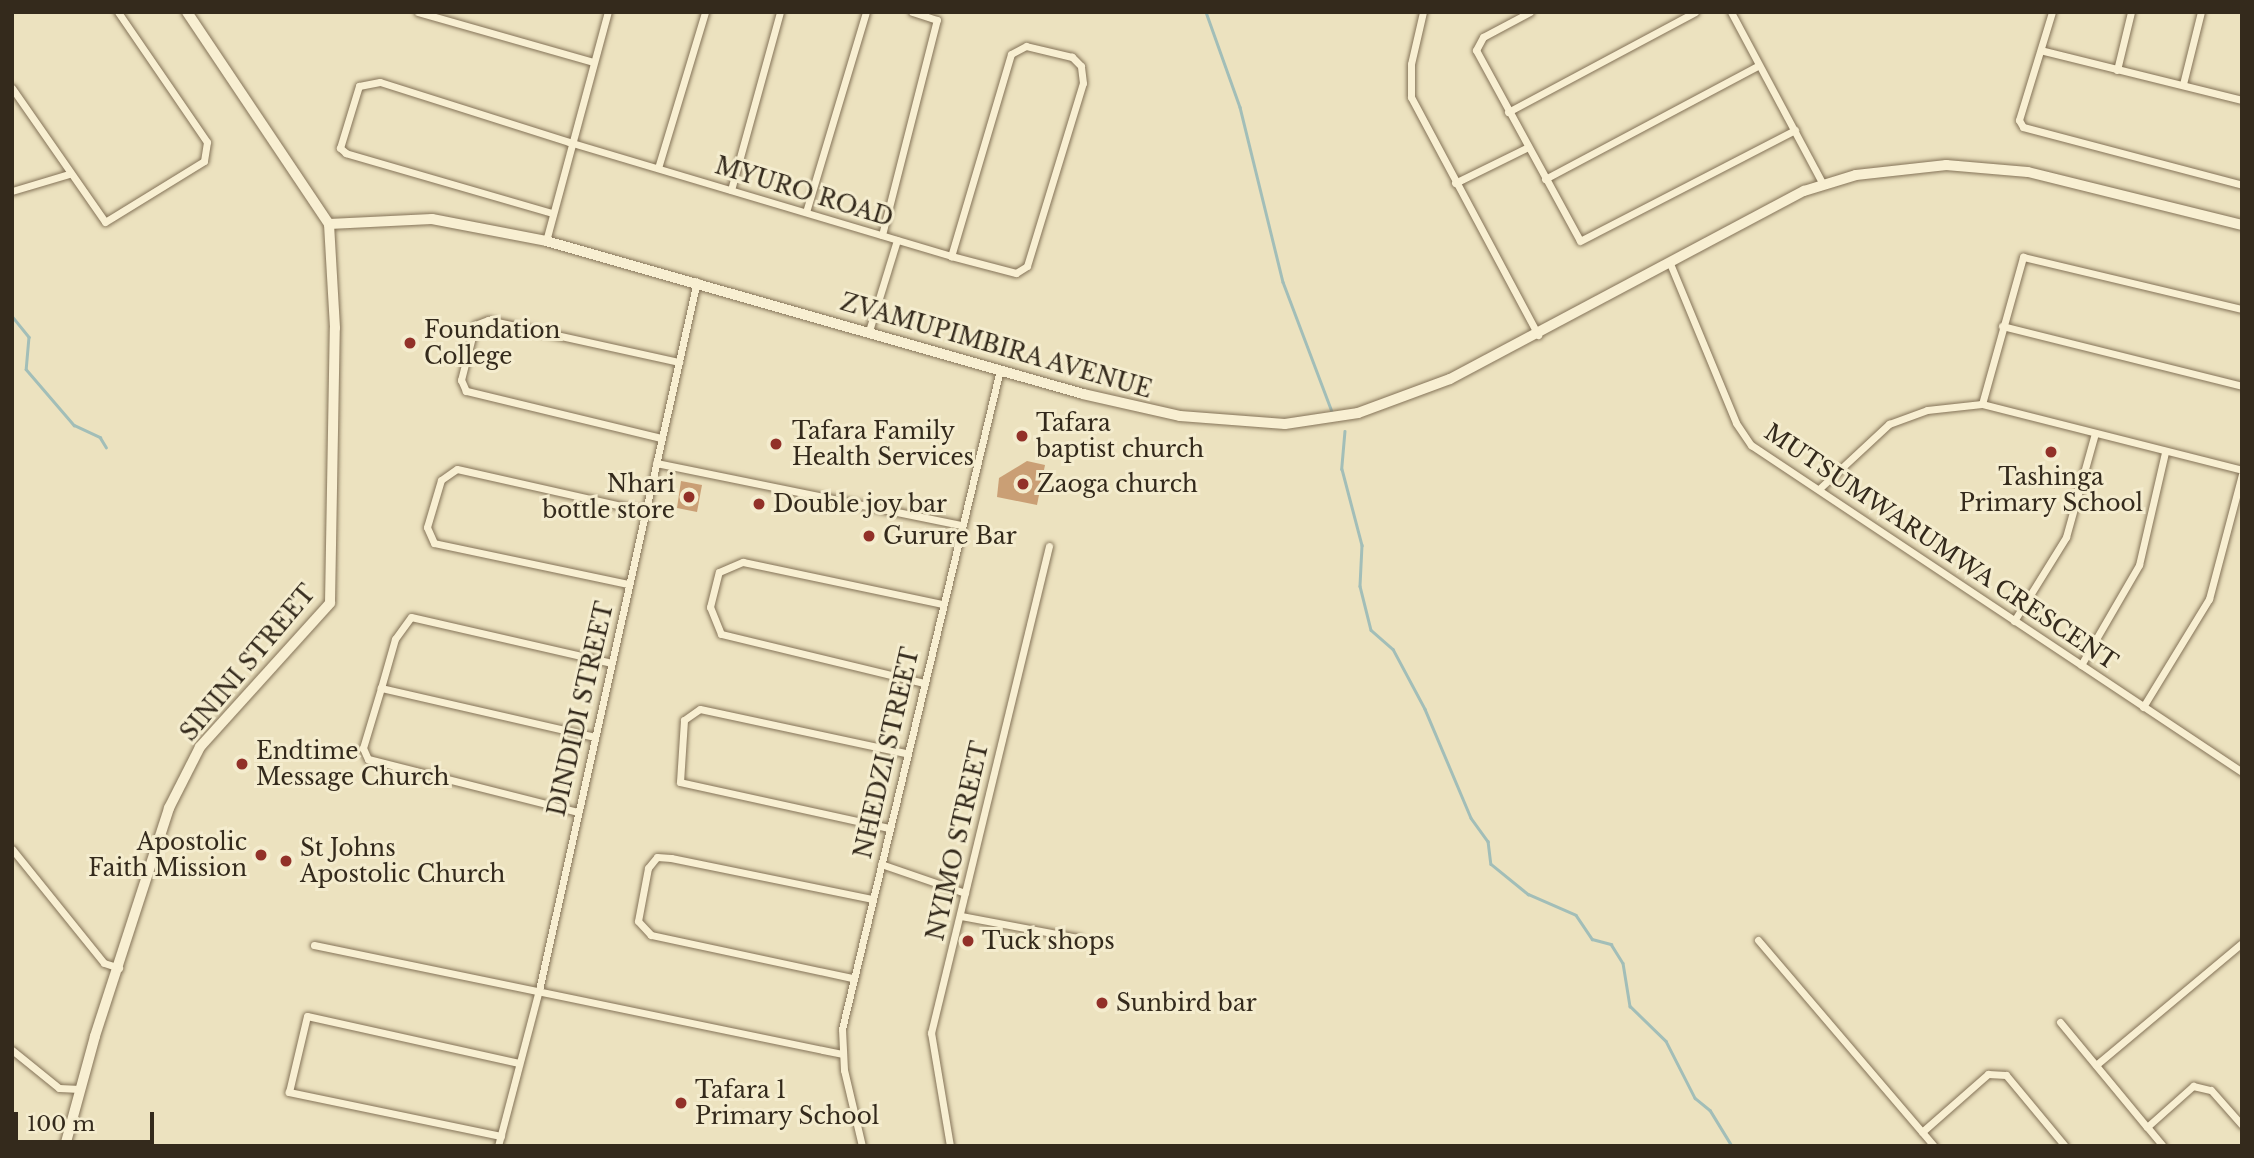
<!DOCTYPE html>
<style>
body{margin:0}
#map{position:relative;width:2254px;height:1158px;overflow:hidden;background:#ece2bf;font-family:"Libre Baskerville",serif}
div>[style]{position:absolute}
.stream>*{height:2.5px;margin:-1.25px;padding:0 1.25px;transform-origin:1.25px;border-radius:1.25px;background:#a2beb8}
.building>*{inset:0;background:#ca9f75}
.roads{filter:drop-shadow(0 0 2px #847358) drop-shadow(0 0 2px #847358)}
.minor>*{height:7px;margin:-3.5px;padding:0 3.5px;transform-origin:3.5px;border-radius:3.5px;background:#f8efd2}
.tertiary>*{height:10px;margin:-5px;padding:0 5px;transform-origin:5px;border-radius:5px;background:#f8efd2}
.dots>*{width:19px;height:19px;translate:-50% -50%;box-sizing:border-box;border:4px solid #f4ecce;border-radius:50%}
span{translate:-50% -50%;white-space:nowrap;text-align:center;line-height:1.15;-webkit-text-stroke:6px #f4ecce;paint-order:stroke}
.street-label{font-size:23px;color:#342a1c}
.poi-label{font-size:23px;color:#342a1c}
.left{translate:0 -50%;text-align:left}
.right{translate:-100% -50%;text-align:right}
.frame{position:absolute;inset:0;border:14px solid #342a1c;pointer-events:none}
.scale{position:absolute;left:14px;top:1112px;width:140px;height:32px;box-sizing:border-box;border:4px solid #342a1c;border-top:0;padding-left:9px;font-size:21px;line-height:24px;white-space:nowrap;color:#342a1c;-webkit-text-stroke:5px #f4ecce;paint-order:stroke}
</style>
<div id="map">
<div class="stream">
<i style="left:1206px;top:12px;width:101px;rotate:70.3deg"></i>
<i style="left:1240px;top:107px;width:180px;rotate:76.2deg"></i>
<i style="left:1283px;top:282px;width:139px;rotate:69.3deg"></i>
<i style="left:12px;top:316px;width:27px;rotate:51deg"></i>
<i style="left:29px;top:337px;width:32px;rotate:95deg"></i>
<i style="left:26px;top:369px;width:74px;rotate:49.4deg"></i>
<i style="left:74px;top:425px;width:29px;rotate:25deg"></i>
<i style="left:100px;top:437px;width:12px;rotate:59deg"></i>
<i style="left:1345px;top:431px;width:38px;rotate:95deg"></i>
<i style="left:1342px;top:469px;width:79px;rotate:75.3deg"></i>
<i style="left:1362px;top:545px;width:41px;rotate:92.8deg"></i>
<i style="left:1360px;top:586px;width:45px;rotate:76deg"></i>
<i style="left:1371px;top:630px;width:29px;rotate:41deg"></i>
<i style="left:1393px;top:649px;width:68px;rotate:61.9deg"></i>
<i style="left:1425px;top:709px;width:118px;rotate:67.1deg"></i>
<i style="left:1471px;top:818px;width:29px;rotate:54deg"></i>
<i style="left:1488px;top:841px;width:23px;rotate:83deg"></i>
<i style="left:1491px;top:864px;width:48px;rotate:39deg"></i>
<i style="left:1528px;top:894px;width:52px;rotate:23.6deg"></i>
<i style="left:1576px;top:915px;width:29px;rotate:56deg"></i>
<i style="left:1592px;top:939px;width:20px;rotate:15deg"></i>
<i style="left:1611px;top:944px;width:22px;rotate:58deg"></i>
<i style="left:1623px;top:963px;width:44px;rotate:80.8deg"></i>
<i style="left:1630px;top:1006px;width:50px;rotate:44.2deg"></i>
<i style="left:1666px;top:1041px;width:64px;rotate:63deg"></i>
<i style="left:1695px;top:1098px;width:19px;rotate:39deg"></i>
<i style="left:1710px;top:1110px;width:42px;rotate:58.6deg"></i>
</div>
<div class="building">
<i style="clip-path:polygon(1027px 461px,1045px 465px,1037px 505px,997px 497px,999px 478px)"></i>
<i style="clip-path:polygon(681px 481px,702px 485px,697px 512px,677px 508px)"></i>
</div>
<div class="roads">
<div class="minor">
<i style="left:418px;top:12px;width:182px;rotate:15.9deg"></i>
<i style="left:1423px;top:12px;width:53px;rotate:103deg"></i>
<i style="left:1411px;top:64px;width:33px;rotate:90deg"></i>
<i style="left:1411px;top:97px;width:270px;rotate:61.9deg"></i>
<i style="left:1530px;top:12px;width:53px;rotate:152deg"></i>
<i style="left:1483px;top:37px;width:15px;rotate:118deg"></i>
<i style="left:1476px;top:50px;width:217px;rotate:61.4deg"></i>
<i style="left:1580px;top:241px;width:242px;rotate:-27.3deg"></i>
<i style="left:1731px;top:12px;width:195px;rotate:61.9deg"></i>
<i style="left:2052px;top:12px;width:113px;rotate:107deg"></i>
<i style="left:2019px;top:120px;width:8px;rotate:60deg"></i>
<i style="left:2023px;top:127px;width:227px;rotate:14.8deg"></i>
<i style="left:2044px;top:51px;width:204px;rotate:13.9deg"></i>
<i style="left:2117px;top:70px;width:60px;rotate:-76.4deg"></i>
<i style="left:2183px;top:84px;width:74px;rotate:-76deg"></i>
<i style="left:12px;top:88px;width:163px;rotate:55.2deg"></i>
<i style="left:105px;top:222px;width:116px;rotate:-31.6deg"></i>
<i style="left:204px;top:161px;width:19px;rotate:-81deg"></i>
<i style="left:207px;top:142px;width:158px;rotate:-124.4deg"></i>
<i style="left:1508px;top:112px;width:212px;rotate:-28.1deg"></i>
<i style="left:658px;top:168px;width:163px;rotate:-73.2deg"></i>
<i style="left:1545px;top:179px;width:242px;rotate:-28deg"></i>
<i style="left:1455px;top:183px;width:79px;rotate:-26.2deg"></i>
<i style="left:731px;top:190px;width:185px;rotate:-74.6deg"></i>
<i style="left:12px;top:191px;width:59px;rotate:-16.6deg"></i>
<i style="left:806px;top:212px;width:209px;rotate:-73.3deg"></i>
<i style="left:552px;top:213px;width:215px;rotate:-163.8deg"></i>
<i style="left:346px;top:153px;width:8px;rotate:-140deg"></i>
<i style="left:340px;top:148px;width:65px;rotate:-73deg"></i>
<i style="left:359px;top:86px;width:21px;rotate:-11deg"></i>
<i style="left:380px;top:82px;width:198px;rotate:17.6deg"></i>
<i style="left:569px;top:142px;width:399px;rotate:16.6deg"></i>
<i style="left:951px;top:256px;width:67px;rotate:14.7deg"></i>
<i style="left:1016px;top:273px;width:13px;rotate:-32deg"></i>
<i style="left:1027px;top:266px;width:191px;rotate:-73deg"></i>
<i style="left:1083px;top:83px;width:17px;rotate:-97deg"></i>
<i style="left:1081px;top:66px;width:13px;rotate:-135deg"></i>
<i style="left:1072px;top:57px;width:47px;rotate:-166.6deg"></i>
<i style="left:1026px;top:46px;width:17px;rotate:152deg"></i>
<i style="left:1011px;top:54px;width:211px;rotate:106.5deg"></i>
<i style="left:882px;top:235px;width:222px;rotate:-75.7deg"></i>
<i style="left:937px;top:20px;width:26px;rotate:-162deg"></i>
<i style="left:546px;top:241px;width:237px;rotate:-74.9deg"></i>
<i style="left:1669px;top:261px;width:175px;rotate:67.5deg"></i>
<i style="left:1736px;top:423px;width:27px;rotate:56deg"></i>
<i style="left:1751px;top:445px;width:590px;rotate:33.66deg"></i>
<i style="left:2002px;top:326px;width:247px;rotate:14deg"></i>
<i style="left:869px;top:331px;width:95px;rotate:-72.9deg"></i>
<i style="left:1982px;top:404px;width:153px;rotate:-74.4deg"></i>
<i style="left:2023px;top:257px;width:225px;rotate:13.4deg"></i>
<i style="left:661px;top:438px;width:201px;rotate:-166.4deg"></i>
<i style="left:466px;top:391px;width:12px;rotate:-114deg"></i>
<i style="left:461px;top:380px;width:57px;rotate:-75.7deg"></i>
<i style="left:475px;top:325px;width:14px;rotate:-21deg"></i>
<i style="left:488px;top:320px;width:196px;rotate:12.4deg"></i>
<i style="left:656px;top:463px;width:310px;rotate:11.5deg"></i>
<i style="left:1819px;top:489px;width:96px;rotate:-42.9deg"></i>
<i style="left:1889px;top:424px;width:40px;rotate:-20.2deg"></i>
<i style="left:1927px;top:410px;width:55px;rotate:-6.2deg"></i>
<i style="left:1982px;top:404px;width:268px;rotate:14.2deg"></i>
<i style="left:628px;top:584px;width:198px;rotate:-168.1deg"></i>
<i style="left:434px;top:543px;width:17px;rotate:-114deg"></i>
<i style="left:427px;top:527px;width:49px;rotate:-73.4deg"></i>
<i style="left:441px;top:480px;width:19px;rotate:-35deg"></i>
<i style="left:457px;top:469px;width:192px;rotate:12.7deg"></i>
<i style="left:2014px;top:621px;width:99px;rotate:-58.2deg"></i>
<i style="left:2066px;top:537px;width:108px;rotate:-74.4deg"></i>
<i style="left:2081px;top:665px;width:116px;rotate:-59.9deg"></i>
<i style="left:2139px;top:565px;width:116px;rotate:-77deg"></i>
<i style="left:924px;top:683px;width:209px;rotate:-166.4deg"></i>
<i style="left:721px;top:634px;width:29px;rotate:-112deg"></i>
<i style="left:710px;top:607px;width:36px;rotate:-76deg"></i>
<i style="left:719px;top:572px;width:26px;rotate:-23deg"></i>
<i style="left:743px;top:562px;width:203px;rotate:11.9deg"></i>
<i style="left:381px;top:688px;width:63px;rotate:106.7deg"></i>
<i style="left:363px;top:748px;width:12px;rotate:66deg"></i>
<i style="left:368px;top:759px;width:217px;rotate:14.2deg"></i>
<i style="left:2143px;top:707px;width:127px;rotate:-58.6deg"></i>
<i style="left:2209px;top:599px;width:129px;rotate:-75.2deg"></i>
<i style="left:595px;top:737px;width:220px;rotate:-167.1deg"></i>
<i style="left:381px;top:688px;width:51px;rotate:-74.1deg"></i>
<i style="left:395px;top:639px;width:27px;rotate:-54deg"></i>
<i style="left:411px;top:617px;width:206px;rotate:12.9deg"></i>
<i style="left:889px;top:828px;width:214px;rotate:-167.6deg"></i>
<i style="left:680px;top:782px;width:62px;rotate:-86.3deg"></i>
<i style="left:684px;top:720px;width:19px;rotate:-35deg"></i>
<i style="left:700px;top:709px;width:211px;rotate:12.1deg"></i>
<i style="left:12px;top:849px;width:146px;rotate:51.1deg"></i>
<i style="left:104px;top:963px;width:16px;rotate:18deg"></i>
<i style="left:881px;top:864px;width:89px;rotate:19deg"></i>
<i style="left:961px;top:916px;width:120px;rotate:10.6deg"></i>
<i style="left:1758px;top:940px;width:271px;rotate:49.5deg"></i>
<i style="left:314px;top:945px;width:539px;rotate:11.66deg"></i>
<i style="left:852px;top:978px;width:206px;rotate:-167.9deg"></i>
<i style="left:651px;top:935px;width:19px;rotate:-133deg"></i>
<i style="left:638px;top:921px;width:54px;rotate:-79.3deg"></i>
<i style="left:648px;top:868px;width:14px;rotate:-51deg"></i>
<i style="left:657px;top:857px;width:14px;rotate:4deg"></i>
<i style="left:671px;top:858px;width:206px;rotate:11.5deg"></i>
<i style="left:2060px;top:1022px;width:136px;rotate:50.4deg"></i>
<i style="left:12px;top:1050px;width:60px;rotate:39deg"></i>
<i style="left:59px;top:1088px;width:21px;rotate:3deg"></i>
<i style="left:2096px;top:1065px;width:190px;rotate:-39.9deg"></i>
<i style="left:1922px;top:1132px;width:88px;rotate:-41.3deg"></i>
<i style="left:1988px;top:1074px;width:18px;rotate:3deg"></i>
<i style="left:2006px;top:1075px;width:92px;rotate:50.3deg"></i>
<i style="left:501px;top:1136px;width:217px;rotate:-168.3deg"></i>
<i style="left:289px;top:1092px;width:78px;rotate:-76.7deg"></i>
<i style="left:307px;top:1016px;width:217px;rotate:12.5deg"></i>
<i style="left:498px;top:1146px;width:161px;rotate:-75.3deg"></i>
<i style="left:539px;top:990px;width:726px;rotate:-77.44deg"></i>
<i style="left:862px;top:1146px;width:78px;rotate:-103.3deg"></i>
<i style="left:844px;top:1070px;width:41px;rotate:-92.8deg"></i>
<i style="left:842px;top:1029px;width:678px;rotate:-76.52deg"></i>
<i style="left:950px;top:1146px;width:115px;rotate:-99.5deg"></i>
<i style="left:931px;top:1033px;width:501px;rotate:-76.38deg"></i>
<i style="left:2163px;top:1146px;width:25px;rotate:-130deg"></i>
<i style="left:2147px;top:1127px;width:62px;rotate:-41.7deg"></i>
<i style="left:2193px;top:1086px;width:18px;rotate:13deg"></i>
<i style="left:2211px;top:1090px;width:47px;rotate:48.5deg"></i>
</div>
<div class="tertiary">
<i style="left:187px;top:12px;width:255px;rotate:56.2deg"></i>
<i style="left:329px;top:224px;width:103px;rotate:-2.8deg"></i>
<i style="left:432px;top:219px;width:116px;rotate:10.9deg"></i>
<i style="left:546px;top:241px;width:558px;rotate:15.9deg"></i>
<i style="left:1083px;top:394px;width:99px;rotate:12.8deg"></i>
<i style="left:1180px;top:416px;width:105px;rotate:4.4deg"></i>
<i style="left:1285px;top:424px;width:74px;rotate:-8.6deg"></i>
<i style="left:1358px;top:413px;width:98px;rotate:-20.3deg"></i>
<i style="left:1450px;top:379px;width:401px;rotate:-28deg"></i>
<i style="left:1804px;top:191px;width:54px;rotate:-17.1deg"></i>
<i style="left:1856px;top:175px;width:91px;rotate:-6.3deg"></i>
<i style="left:1946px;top:165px;width:82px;rotate:4.9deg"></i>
<i style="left:2028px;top:172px;width:220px;rotate:13.9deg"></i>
<i style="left:65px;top:1146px;width:114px;rotate:-74.7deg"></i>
<i style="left:95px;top:1036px;width:240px;rotate:-72deg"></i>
<i style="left:169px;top:808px;width:68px;rotate:-63.1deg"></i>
<i style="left:200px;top:747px;width:194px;rotate:-47.9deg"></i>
<i style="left:330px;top:603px;width:275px;rotate:-89deg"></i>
<i style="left:335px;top:328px;width:104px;rotate:-93.3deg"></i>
</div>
</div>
<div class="dots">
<i style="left:410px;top:343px;background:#923129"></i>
<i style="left:1022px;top:436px;background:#923129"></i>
<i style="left:776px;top:444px;background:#923129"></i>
<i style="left:2051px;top:452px;background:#923129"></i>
<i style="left:1023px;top:484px;background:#923129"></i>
<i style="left:689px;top:497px;background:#923129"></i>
<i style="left:759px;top:504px;background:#923129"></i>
<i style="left:869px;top:536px;background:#923129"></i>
<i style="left:242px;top:764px;background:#923129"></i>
<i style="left:261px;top:855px;background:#923129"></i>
<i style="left:286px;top:861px;background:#923129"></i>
<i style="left:968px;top:941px;background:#923129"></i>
<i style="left:1102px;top:1003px;background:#923129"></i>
<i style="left:681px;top:1103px;background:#923129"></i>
</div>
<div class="street-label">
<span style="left:804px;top:192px;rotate:17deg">MYURO ROAD</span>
<span style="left:996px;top:346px;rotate:16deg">ZVAMUPIMBIRA AVENUE</span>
<span style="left:1941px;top:547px;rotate:34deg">MUTSUMWARUMWA CRESCENT</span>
<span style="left:248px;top:663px;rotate:-50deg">SININI STREET</span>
<span style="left:581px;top:709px;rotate:-77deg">DINDIDI STREET</span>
<span style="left:887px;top:753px;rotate:-77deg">NHEDZI STREET</span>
<span style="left:958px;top:841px;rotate:-77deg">NYIMO STREET</span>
</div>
<div class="poi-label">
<span class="left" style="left:424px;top:343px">Foundation<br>College</span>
<span class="left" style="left:1036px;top:436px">Tafara<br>baptist church</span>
<span class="left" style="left:792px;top:444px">Tafara Family<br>Health Services</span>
<span style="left:2051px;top:490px">Tashinga<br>Primary School</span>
<span class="right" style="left:675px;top:497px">Nhari<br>bottle store</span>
<span class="left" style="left:1037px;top:484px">Zaoga church</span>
<span class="left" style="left:773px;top:504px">Double joy bar</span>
<span class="left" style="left:883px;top:536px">Gurure Bar</span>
<span class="left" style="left:256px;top:764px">Endtime<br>Message Church</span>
<span class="right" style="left:247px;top:855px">Apostolic<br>Faith Mission</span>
<span class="left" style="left:300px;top:861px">St Johns<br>Apostolic Church</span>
<span class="left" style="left:982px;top:941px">Tuck shops</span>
<span class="left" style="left:1116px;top:1003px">Sunbird bar</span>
<span class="left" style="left:695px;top:1103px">Tafara 1<br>Primary School</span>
</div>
<div class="frame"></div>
<div class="scale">100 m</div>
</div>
